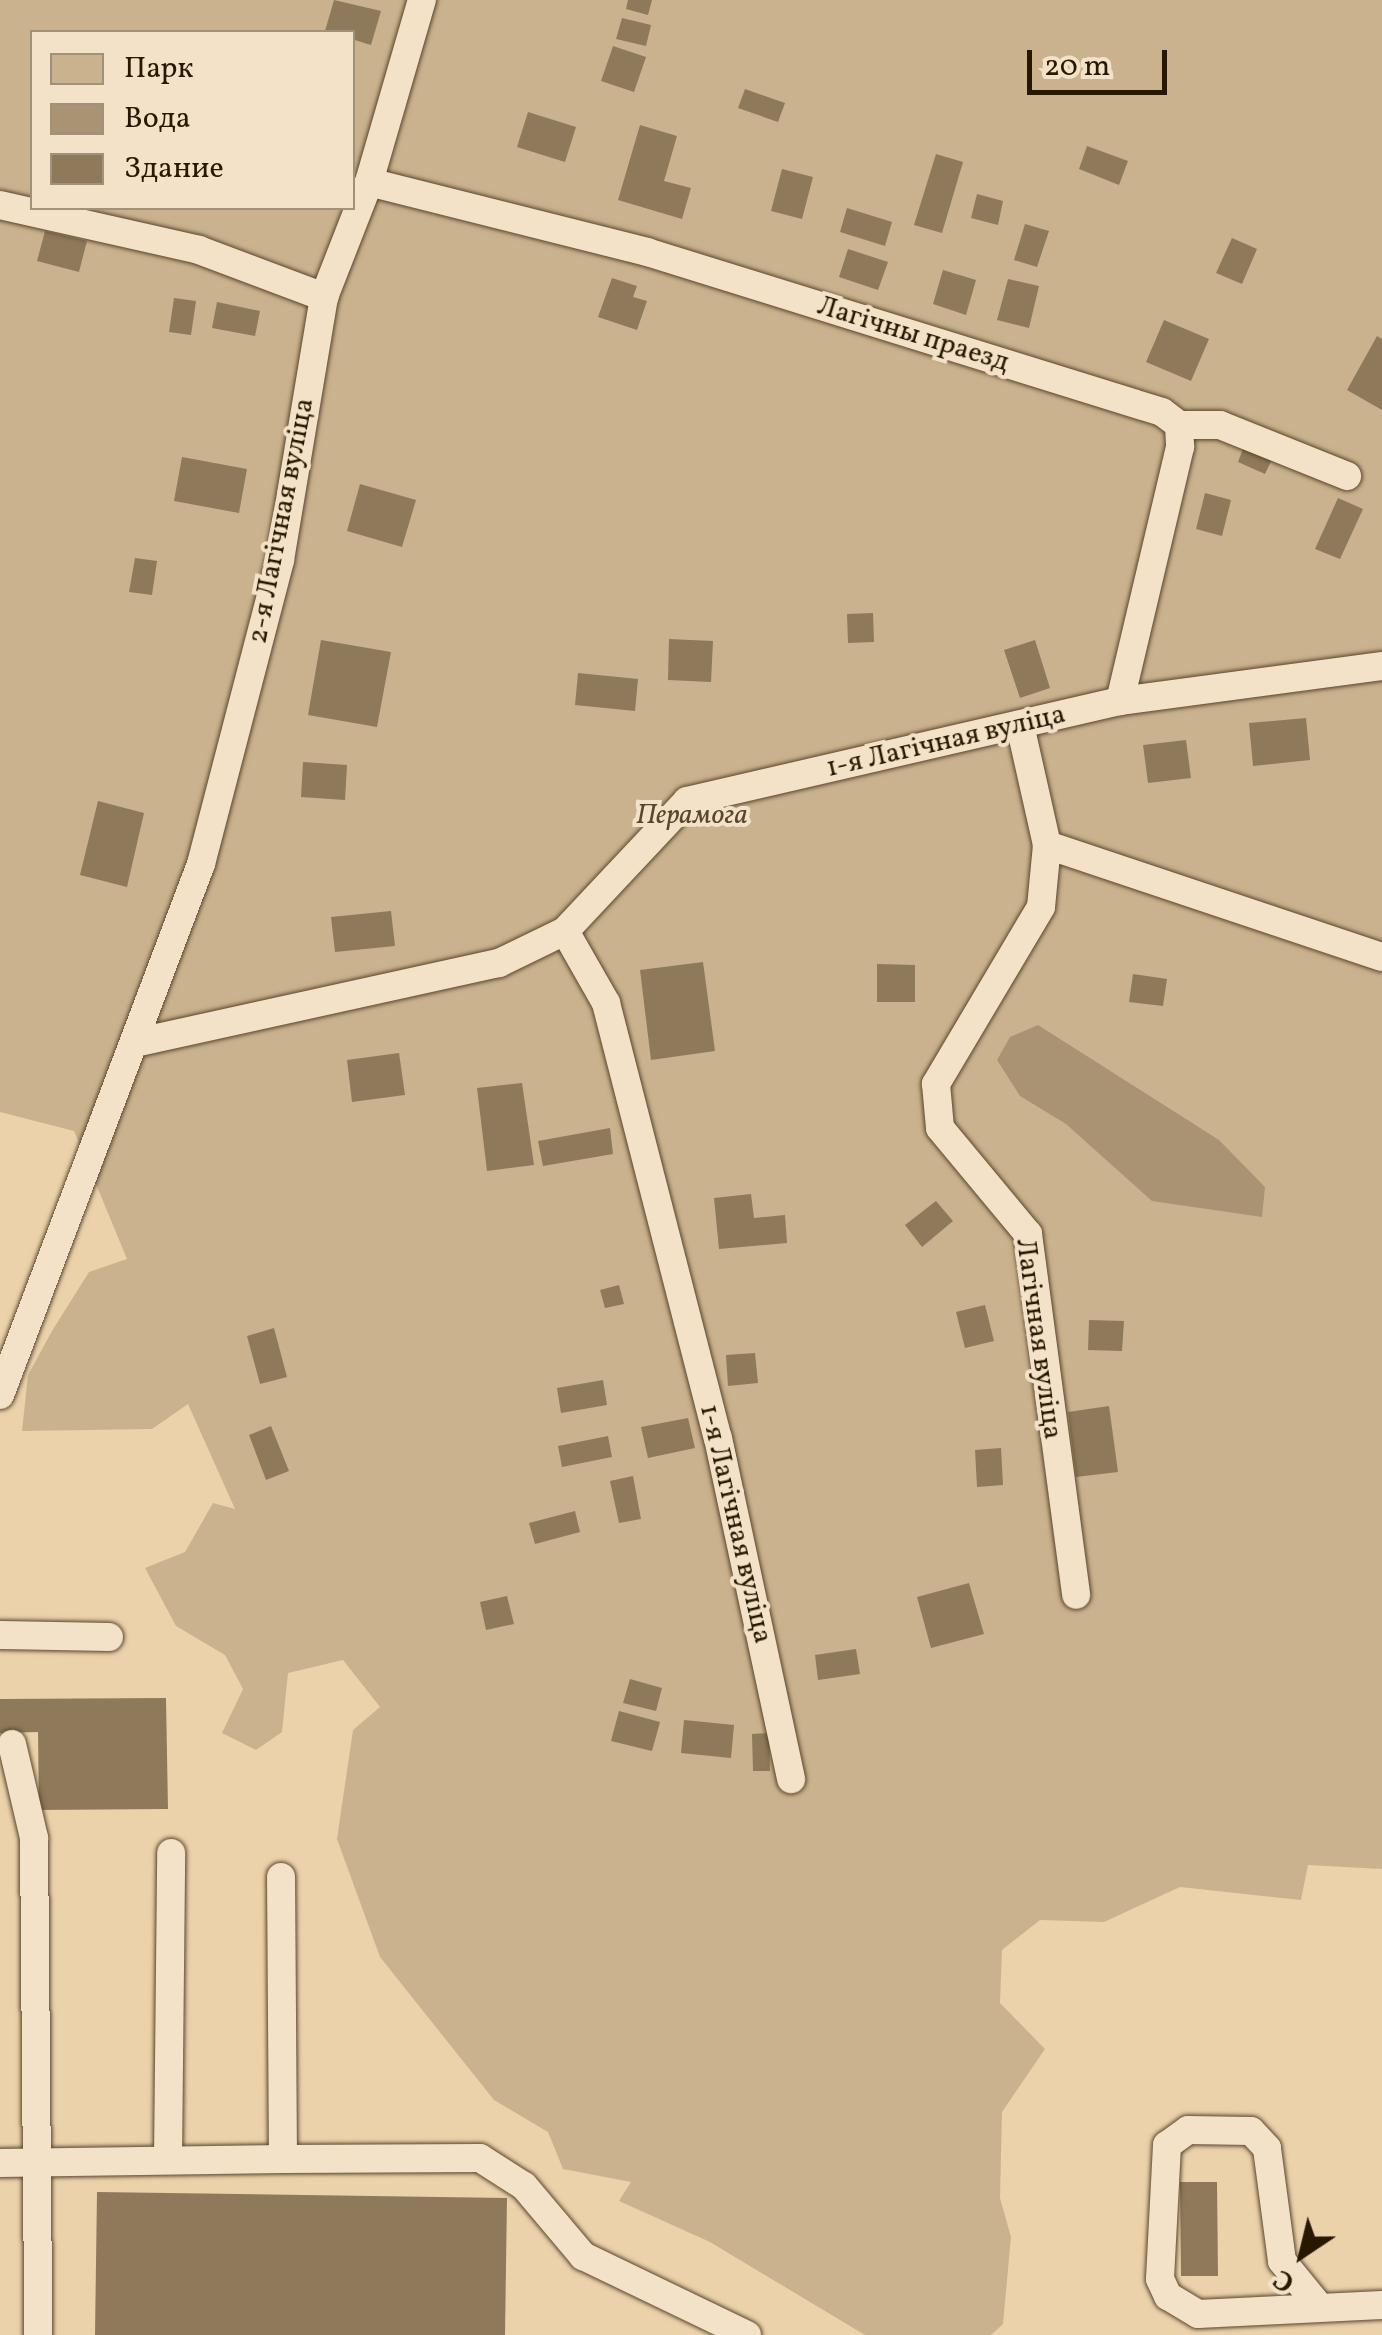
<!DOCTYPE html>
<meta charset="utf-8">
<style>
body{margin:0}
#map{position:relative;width:1382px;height:2335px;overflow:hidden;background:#ecd2ab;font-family:Vollkorn,serif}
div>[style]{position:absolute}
.green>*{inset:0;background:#cbb28e}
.water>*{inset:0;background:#a99372}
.building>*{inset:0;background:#8e795a}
.roads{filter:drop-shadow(0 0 2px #59462c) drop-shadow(0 0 2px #59462c)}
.service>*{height:28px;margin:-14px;padding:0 14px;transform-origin:14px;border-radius:14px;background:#f3e2c8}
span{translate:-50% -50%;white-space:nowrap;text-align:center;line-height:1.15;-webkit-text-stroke:8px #f3e2c8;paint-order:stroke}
.street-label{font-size:28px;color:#281802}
.park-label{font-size:28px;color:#59462c;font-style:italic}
.legend{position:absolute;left:30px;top:30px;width:325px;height:180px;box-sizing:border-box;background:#f3e2c8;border:2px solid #a29179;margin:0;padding:12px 18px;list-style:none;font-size:30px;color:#281802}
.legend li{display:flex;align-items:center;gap:20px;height:50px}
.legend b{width:50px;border:2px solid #a29179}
.north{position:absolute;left:1252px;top:2205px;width:100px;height:100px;-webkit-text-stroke:8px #f3e2c8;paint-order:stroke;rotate:215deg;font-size:28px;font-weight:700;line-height:40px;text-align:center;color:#281802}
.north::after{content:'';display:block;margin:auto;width:35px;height:45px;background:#281802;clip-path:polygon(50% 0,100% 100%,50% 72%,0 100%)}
.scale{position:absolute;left:1027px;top:50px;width:140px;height:45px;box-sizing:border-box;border:5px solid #281802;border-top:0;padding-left:12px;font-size:30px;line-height:35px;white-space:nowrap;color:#281802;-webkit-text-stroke:8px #f3e2c8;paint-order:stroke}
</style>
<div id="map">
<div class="green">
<i style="clip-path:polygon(evenodd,0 0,1382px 0,1382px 1869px,1308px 1865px,1301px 1900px,1180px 1887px,1104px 1922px,1040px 1920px,1002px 1950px,1000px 2003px,1045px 2049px,1002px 2112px,1000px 2198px,1011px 2237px,1003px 2324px,991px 2335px,865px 2335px,710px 2242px,619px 2201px,631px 2182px,563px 2169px,548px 2132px,494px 2100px,380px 1957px,337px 1839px,353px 1730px,380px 1707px,343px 1660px,288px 1673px,282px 1732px,256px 1750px,222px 1733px,243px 1689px,225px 1655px,176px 1626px,145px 1568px,185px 1552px,213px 1503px,235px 1509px,188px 1404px,152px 1429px,22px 1431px,28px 1375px,52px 1331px,89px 1272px,127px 1259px,74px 1131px,0 1112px,0 0,32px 32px,352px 32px,352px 208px,32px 208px,32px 32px)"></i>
</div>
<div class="water">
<i style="clip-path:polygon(1038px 1025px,1219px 1140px,1265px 1187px,1262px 1217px,1152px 1201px,1066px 1124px,1020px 1096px,997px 1060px,1010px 1037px)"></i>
</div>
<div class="building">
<i style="clip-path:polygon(334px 0,381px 11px,371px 45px,325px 31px)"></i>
<i style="clip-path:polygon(628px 0,652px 0,648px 15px,626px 9px)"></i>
<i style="clip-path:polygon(622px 18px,651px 25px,646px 46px,616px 39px)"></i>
<i style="clip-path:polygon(613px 46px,646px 57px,634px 92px,601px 81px)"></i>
<i style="clip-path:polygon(745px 89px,785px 103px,778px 122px,738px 108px)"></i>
<i style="clip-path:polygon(528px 112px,576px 127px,565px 162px,517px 147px)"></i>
<i style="clip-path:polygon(640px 125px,677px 136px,664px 181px,691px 188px,682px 219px,618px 200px)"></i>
<i style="clip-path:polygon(1087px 146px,1128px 161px,1119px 185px,1079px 169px)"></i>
<i style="clip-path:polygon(936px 154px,963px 162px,942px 233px,914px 225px)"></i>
<i style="clip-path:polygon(782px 169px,813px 177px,802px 219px,771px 211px)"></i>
<i style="clip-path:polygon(977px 194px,1003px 201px,998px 225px,971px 218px)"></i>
<i style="clip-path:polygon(847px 208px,892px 222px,885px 246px,840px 232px)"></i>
<i style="clip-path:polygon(1025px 224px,1049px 231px,1037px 267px,1014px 260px)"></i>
<i style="clip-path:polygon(45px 231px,87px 241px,79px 272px,37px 261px)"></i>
<i style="clip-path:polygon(1232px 238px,1257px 249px,1242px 284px,1216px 273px)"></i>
<i style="clip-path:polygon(848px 249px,888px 262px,878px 290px,839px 277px)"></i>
<i style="clip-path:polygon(943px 270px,976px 280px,966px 315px,933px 304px)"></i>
<i style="clip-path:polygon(612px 278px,637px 286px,633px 297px,647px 301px,637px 330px,598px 317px)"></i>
<i style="clip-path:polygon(1008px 279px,1039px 286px,1029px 328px,997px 320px)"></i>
<i style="clip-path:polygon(174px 298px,196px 301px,191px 335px,169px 332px)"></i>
<i style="clip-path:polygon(217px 302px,260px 311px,255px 336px,212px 328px)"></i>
<i style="clip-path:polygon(1164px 320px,1209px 339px,1191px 381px,1146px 362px)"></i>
<i style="clip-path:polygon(1377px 336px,1382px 339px,1382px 410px,1347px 390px)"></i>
<i style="clip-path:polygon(1244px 446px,1272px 459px,1265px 474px,1238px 462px)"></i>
<i style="clip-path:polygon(182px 457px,247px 469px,239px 513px,174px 501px)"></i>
<i style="clip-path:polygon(360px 484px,416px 500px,402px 547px,347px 531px)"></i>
<i style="clip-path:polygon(1205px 493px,1231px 500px,1222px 536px,1196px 529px)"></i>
<i style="clip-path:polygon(1338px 498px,1363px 509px,1340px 559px,1315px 549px)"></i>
<i style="clip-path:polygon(135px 558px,157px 561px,152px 595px,129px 592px)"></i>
<i style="clip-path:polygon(873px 613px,874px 642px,848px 643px,847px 614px)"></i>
<i style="clip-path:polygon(669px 639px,713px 641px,711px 682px,668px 680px)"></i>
<i style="clip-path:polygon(321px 640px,391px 652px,377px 727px,308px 715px)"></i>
<i style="clip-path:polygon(1035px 640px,1050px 688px,1020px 698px,1004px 650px)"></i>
<i style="clip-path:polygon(578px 673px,638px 679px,635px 711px,575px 705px)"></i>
<i style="clip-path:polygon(1306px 718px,1310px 760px,1253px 766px,1249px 723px)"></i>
<i style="clip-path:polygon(1186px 740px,1191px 778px,1148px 783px,1143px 745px)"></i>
<i style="clip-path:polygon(303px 762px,347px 765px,345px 800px,301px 797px)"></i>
<i style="clip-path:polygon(98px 801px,144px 813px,127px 887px,80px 875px)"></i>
<i style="clip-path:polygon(391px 911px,395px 946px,335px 952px,331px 917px)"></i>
<i style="clip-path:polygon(703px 962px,715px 1051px,651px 1060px,640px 970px)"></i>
<i style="clip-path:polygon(877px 964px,915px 965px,915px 1002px,877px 1002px)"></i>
<i style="clip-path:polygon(1133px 974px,1167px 979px,1163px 1006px,1129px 1002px)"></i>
<i style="clip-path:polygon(399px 1053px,405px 1095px,352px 1102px,347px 1060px)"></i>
<i style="clip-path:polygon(522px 1083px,534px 1165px,487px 1171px,477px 1088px)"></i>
<i style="clip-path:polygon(610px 1128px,613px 1154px,543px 1166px,538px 1141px)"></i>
<i style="clip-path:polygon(751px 1194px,754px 1218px,785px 1215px,787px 1243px,719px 1249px,714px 1198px)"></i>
<i style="clip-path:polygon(936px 1201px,953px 1221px,922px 1247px,905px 1225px)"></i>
<i style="clip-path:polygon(619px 1285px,624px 1304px,605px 1308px,600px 1290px)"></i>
<i style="clip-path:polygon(985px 1305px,994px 1341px,965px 1348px,956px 1312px)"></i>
<i style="clip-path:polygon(1089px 1320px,1124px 1321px,1122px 1351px,1088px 1350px)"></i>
<i style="clip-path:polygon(274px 1328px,287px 1377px,260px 1384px,247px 1336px)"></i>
<i style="clip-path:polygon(755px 1353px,758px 1383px,728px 1386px,726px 1355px)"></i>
<i style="clip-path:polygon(603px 1380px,607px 1405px,561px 1413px,557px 1388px)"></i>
<i style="clip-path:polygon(1109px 1406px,1118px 1472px,1076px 1477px,1068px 1412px)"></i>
<i style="clip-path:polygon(688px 1418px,695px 1448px,648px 1458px,641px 1427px)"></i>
<i style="clip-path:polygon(271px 1426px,289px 1471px,266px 1480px,249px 1435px)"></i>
<i style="clip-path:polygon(608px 1436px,612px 1457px,562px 1467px,558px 1446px)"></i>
<i style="clip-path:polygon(1001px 1448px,1003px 1485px,977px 1487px,975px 1450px)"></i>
<i style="clip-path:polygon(633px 1476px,641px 1519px,619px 1523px,610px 1481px)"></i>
<i style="clip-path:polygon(575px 1511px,580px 1532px,535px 1544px,529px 1523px)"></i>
<i style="clip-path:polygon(969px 1583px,984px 1634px,931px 1648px,917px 1597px)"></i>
<i style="clip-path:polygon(507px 1596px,514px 1624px,486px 1630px,480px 1602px)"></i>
<i style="clip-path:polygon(856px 1649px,860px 1674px,818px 1680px,815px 1655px)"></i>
<i style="clip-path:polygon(630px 1679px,662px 1688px,656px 1711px,623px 1703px)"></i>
<i style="clip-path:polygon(166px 1698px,168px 1809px,39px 1810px,38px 1732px,0 1733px,0 1699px)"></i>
<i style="clip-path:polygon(619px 1711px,660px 1722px,652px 1751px,611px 1741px)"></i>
<i style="clip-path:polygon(684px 1720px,734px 1725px,731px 1758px,681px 1753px)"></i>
<i style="clip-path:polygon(769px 1733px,770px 1771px,753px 1771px,752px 1734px)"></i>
<i style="clip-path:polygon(1180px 2182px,1217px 2182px,1218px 2276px,1181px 2276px)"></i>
<i style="clip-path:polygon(97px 2192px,507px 2198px,505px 2335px,95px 2335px)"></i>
</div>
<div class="roads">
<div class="service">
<i style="left:369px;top:182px;width:287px;rotate:14.1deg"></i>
<i style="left:647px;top:252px;width:539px;rotate:17.26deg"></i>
<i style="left:1162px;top:412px;width:21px;rotate:37deg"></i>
<i style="left:1179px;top:425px;width:22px;rotate:87deg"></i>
<i style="left:1180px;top:447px;width:261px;rotate:103.3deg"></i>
<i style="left:0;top:205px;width:204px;rotate:12.7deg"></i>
<i style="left:199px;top:250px;width:134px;rotate:20.6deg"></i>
<i style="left:1179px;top:425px;width:41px"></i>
<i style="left:1220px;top:425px;width:137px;rotate:21.9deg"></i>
<i style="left:1020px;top:725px;width:123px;rotate:77.3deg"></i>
<i style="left:1047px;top:845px;width:62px;rotate:95.5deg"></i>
<i style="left:1041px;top:907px;width:206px;rotate:120.7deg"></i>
<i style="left:936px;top:1084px;width:44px;rotate:84.8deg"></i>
<i style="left:940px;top:1128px;width:138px;rotate:50.3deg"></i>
<i style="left:1028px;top:1234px;width:364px;rotate:82.4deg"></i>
<i style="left:1047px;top:845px;width:353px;rotate:18.5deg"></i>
<i style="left:565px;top:931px;width:83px;rotate:60.3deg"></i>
<i style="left:606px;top:1003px;width:449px;rotate:75.6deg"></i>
<i style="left:718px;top:1438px;width:349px;rotate:77.9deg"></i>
<i style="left:139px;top:1042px;width:369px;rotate:-12.4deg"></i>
<i style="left:499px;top:963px;width:73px;rotate:-25.9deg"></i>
<i style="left:565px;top:931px;width:178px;rotate:-46.8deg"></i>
<i style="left:687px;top:801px;width:444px;rotate:-13deg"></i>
<i style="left:1120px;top:701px;width:264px;rotate:-7.6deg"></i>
<i style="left:0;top:1395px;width:568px;rotate:-69.27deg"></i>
<i style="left:201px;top:864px;width:314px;rotate:-75.4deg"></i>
<i style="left:280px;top:560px;width:267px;rotate:-80.5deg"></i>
<i style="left:324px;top:297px;width:123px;rotate:-68.6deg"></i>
<i style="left:369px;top:182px;width:190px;rotate:-73.8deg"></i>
<i style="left:0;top:1635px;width:109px;rotate:1.1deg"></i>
<i style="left:12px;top:1744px;width:97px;rotate:76.8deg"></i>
<i style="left:34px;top:1838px;width:497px;rotate:89.5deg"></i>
<i style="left:168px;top:2159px;width:306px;rotate:-89.4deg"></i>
<i style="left:283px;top:2159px;width:197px;rotate:-0.3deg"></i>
<i style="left:480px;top:2158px;width:52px;rotate:32.5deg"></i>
<i style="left:524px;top:2186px;width:92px;rotate:49.9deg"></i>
<i style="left:583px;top:2256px;width:182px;rotate:25.7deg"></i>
<i style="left:0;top:2163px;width:283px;rotate:-0.8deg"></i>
<i style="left:283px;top:2159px;width:282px;rotate:-90.4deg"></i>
<i style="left:1318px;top:2305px;width:57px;rotate:-129.3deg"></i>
<i style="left:1282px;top:2261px;width:114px;rotate:-97.6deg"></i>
<i style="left:1267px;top:2148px;width:23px;rotate:-133deg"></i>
<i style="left:1251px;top:2131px;width:63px;rotate:-179.1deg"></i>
<i style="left:1188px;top:2130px;width:26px;rotate:144deg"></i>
<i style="left:1167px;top:2145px;width:134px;rotate:93deg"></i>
<i style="left:1160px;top:2279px;width:19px;rotate:65deg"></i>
<i style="left:1168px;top:2296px;width:35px;rotate:31deg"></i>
<i style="left:1198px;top:2314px;width:184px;rotate:-2.8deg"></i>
</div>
</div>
<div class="street-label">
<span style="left:913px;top:335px;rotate:17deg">Лагічны праезд</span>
<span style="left:282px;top:521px;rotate:-79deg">2-я Лагічная вуліца</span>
<span style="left:946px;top:742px;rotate:-13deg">1-я Лагічная вуліца</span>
<span style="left:1038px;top:1339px;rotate:82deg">Лагічная вуліца</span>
<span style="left:735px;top:1524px;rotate:77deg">1-я Лагічная вуліца</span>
</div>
<div class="park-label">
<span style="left:692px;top:816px">Перамога</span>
</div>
<ul class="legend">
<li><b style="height:28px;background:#cbb28e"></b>Парк</li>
<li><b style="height:28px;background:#a99372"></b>Вода</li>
<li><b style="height:28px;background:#8e795a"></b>Здание</li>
</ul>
<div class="north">С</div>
<div class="scale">20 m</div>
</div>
